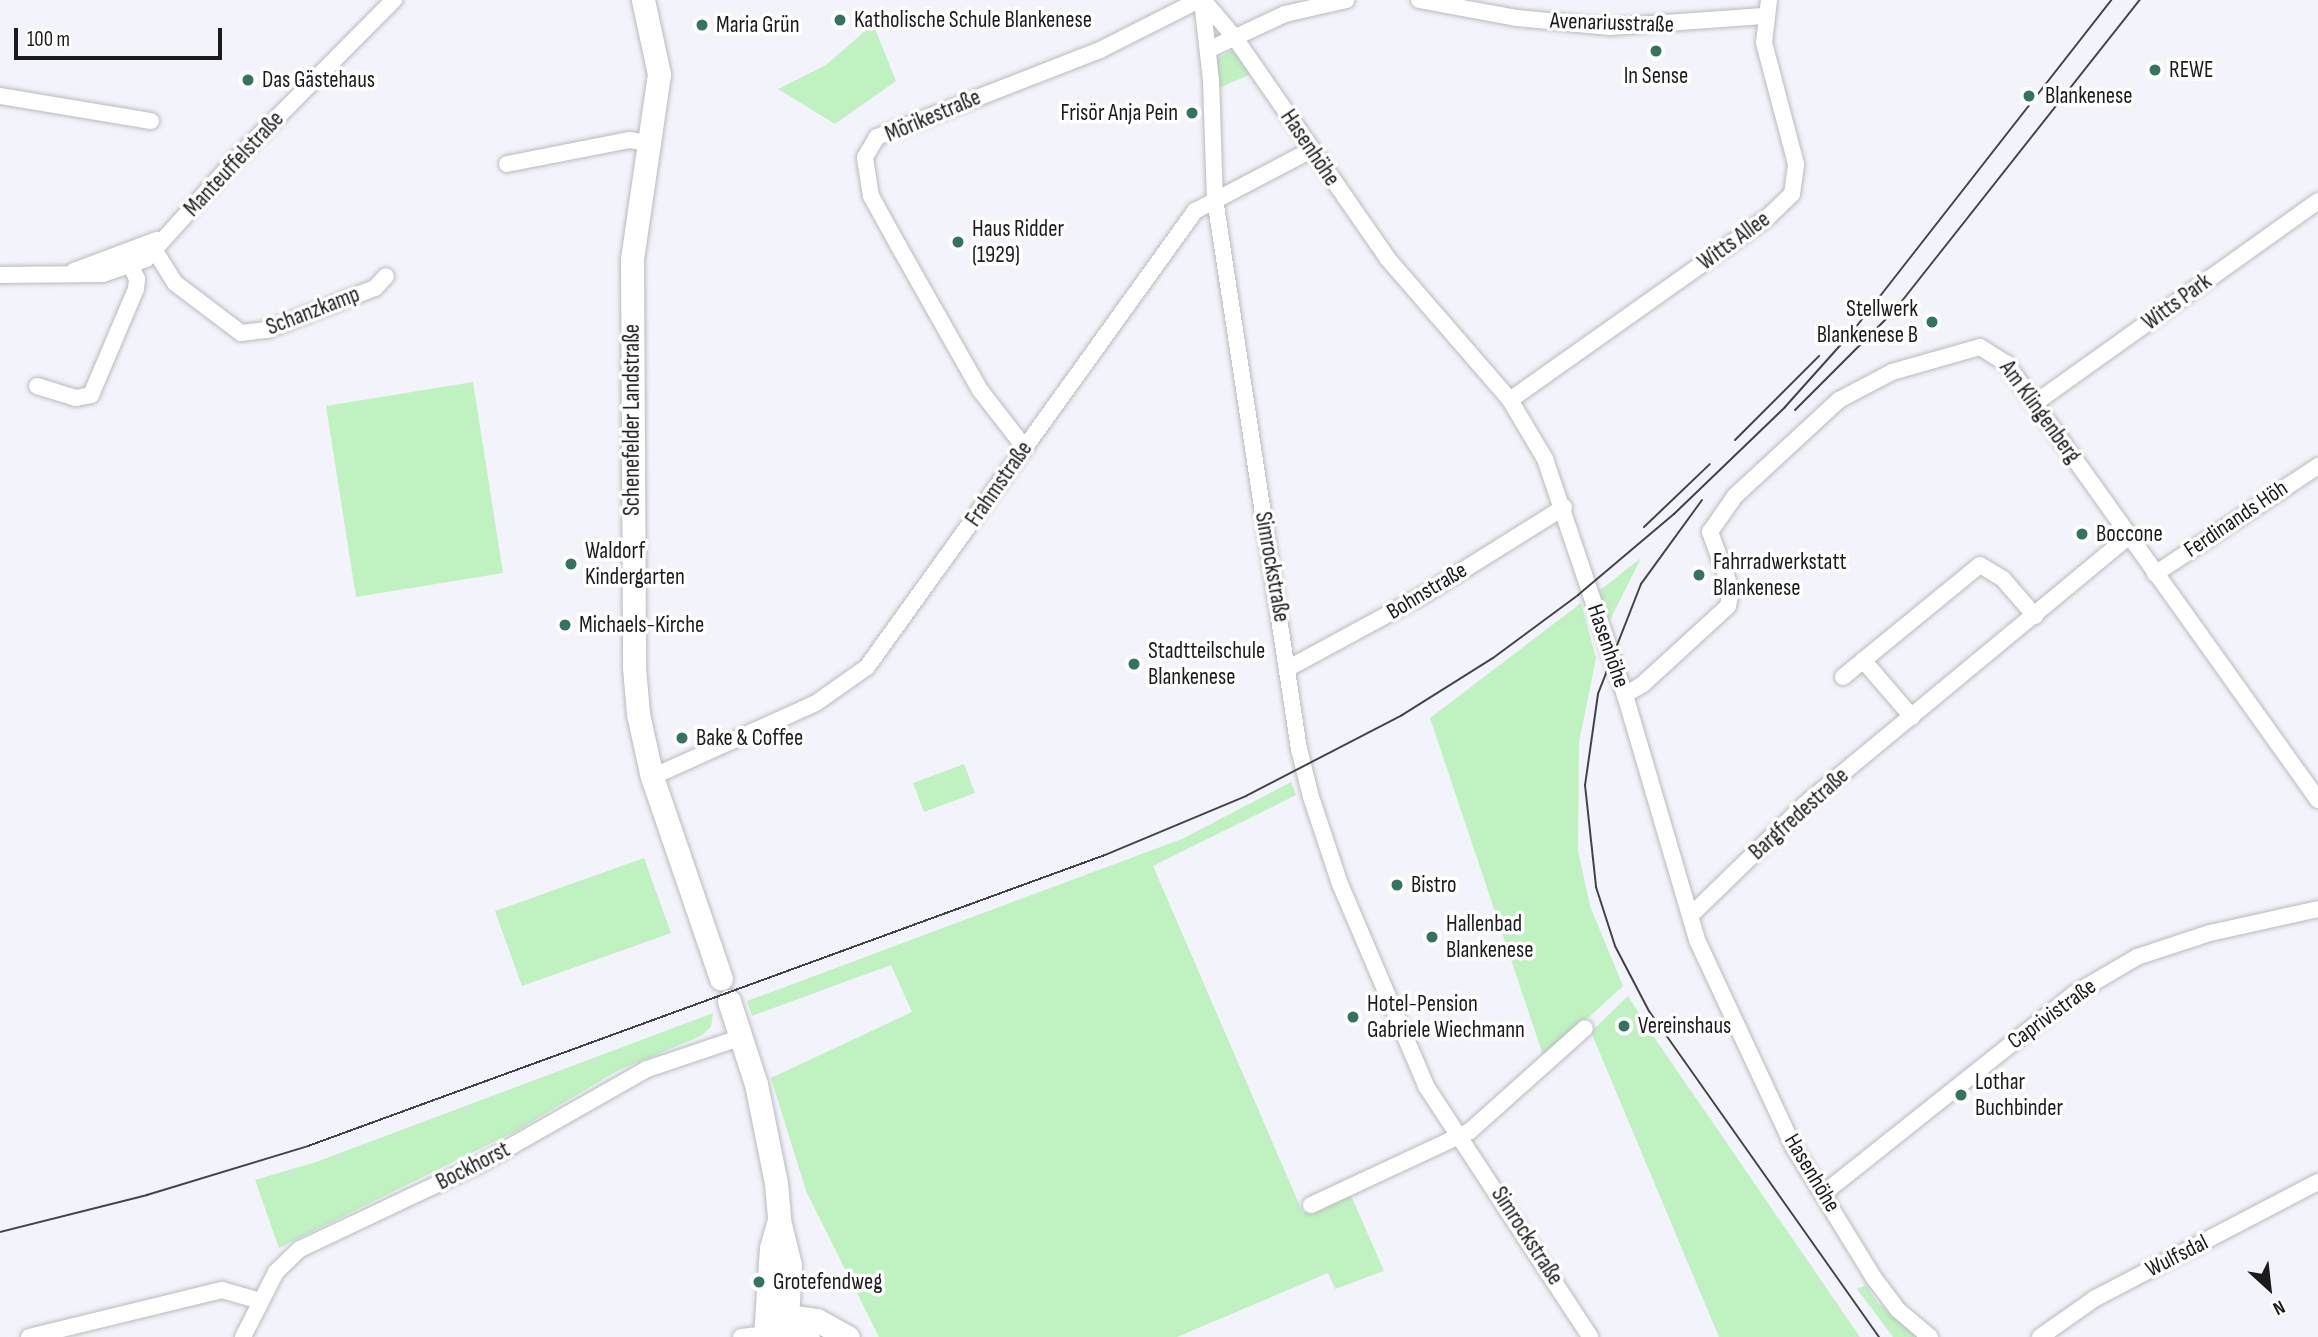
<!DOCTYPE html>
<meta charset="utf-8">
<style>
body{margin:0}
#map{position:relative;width:2318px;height:1337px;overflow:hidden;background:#f3f3fb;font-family:"Sofia Sans Condensed",sans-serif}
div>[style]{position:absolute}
.green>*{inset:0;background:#c0f1c1}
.roads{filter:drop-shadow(0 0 2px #b9bac1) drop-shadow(0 0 2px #b9bac1)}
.street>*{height:16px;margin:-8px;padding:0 8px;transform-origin:8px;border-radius:8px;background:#fff}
.secondary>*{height:23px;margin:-11.5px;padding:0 11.5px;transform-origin:11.5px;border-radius:11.5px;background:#fff}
.tram>*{height:2px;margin:-1px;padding:0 1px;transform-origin:1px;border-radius:1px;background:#434347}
.dots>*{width:19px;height:19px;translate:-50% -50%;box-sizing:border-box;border:4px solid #fff;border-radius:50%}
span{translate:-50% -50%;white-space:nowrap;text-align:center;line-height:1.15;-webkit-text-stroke:7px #fff;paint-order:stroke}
.poi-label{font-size:23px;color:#1b1b1e}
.left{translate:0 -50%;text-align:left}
.right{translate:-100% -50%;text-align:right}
.street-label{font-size:23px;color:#1b1b1e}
.north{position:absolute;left:2234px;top:1253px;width:70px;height:70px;-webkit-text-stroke:5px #fff;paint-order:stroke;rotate:153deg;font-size:19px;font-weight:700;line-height:28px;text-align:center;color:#1b1b1e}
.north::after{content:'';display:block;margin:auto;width:24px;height:32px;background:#1b1b1e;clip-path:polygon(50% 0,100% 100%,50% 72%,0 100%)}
.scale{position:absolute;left:14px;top:28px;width:208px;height:32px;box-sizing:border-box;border:4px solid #1b1b1e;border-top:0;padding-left:9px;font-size:21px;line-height:24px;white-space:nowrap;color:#1b1b1e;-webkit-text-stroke:5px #fff;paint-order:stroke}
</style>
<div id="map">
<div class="green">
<i style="clip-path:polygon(873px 24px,896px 81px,835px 124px,778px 89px,826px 65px)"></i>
<i style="clip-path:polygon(1231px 51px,1238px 53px,1252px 74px,1218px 88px,1215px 60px)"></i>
<i style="clip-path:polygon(473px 382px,503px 573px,356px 597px,326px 406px)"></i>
<i style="clip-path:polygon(1641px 558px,1610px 620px,1599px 591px)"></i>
<i style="clip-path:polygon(1581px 603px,1596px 658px,1579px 742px,1578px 851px,1590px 906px,1623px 986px,1544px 1058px,1430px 718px)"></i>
<i style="clip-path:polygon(964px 764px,975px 793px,924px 812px,913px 783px)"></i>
<i style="clip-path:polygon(1291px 782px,1296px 795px,1153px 866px,1303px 1213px,1350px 1193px,1384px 1271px,1335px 1289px,1328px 1273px,1177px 1337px,879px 1337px,806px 1191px,771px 1078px,912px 1012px,891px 965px,752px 1016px,747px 1001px,1182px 839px)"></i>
<i style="clip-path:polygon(644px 858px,671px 933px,522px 986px,495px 911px)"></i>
<i style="clip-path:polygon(1628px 996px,1656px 1040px,1860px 1337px,1719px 1337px,1591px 1032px)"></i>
<i style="clip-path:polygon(713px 1013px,711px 1027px,701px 1036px,617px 1071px,518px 1130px,279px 1248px,255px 1180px,316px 1162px)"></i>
<i style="clip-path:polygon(1866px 1285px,1878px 1303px,1917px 1337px,1893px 1337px,1857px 1289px)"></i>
</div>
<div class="roads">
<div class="street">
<i style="left:1202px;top:0;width:81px;rotate:83.6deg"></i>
<i style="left:1211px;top:80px;width:119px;rotate:88.1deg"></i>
<i style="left:1215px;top:199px;width:556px;rotate:81.32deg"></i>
<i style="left:1299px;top:749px;width:49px;rotate:76deg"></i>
<i style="left:1311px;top:797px;width:92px;rotate:71.6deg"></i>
<i style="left:1340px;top:884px;width:220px;rotate:66.9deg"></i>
<i style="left:1426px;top:1086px;width:300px;rotate:56.8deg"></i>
<i style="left:1203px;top:0;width:50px;rotate:49.9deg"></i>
<i style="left:1235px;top:38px;width:269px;rotate:55.3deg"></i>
<i style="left:1388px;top:259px;width:186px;rotate:49.1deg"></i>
<i style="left:1510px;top:400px;width:69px;rotate:59.3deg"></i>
<i style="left:1545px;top:459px;width:249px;rotate:71.3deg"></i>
<i style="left:1625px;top:695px;width:255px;rotate:73.6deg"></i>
<i style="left:1697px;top:940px;width:227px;rotate:65deg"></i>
<i style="left:1793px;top:1146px;width:155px;rotate:58.5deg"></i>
<i style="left:1874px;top:1278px;width:40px;rotate:53deg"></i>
<i style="left:1898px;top:1310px;width:42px;rotate:40.2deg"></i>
<i style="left:1419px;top:0;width:100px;rotate:10.4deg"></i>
<i style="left:1517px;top:18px;width:93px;rotate:5.5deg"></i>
<i style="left:1610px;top:27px;width:154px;rotate:-4.1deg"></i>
<i style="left:1208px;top:50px;width:85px;rotate:-25.1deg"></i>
<i style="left:1285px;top:14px;width:63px;rotate:-12.9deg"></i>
<i style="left:0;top:96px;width:153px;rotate:9.4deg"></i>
<i style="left:507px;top:164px;width:124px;rotate:-11.1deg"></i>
<i style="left:629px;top:140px;width:19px;rotate:9deg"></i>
<i style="left:150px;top:243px;width:47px;rotate:58deg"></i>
<i style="left:175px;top:283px;width:83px;rotate:37.1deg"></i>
<i style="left:241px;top:333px;width:26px;rotate:-7deg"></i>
<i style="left:267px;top:330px;width:116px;rotate:-21.3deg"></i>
<i style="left:375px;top:288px;width:16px;rotate:-47deg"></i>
<i style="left:74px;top:271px;width:89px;rotate:-20.5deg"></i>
<i style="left:0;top:275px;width:103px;rotate:-0.6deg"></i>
<i style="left:103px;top:274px;width:46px;rotate:-19.2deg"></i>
<i style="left:146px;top:259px;width:133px;rotate:-48deg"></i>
<i style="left:235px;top:160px;width:226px;rotate:-45.2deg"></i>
<i style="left:37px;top:386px;width:41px;rotate:17.1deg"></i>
<i style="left:76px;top:398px;width:15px;rotate:-11deg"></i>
<i style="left:91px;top:395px;width:115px;rotate:-67deg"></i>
<i style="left:136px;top:289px;width:10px;rotate:-84deg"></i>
<i style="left:137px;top:279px;width:29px;rotate:-115deg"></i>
<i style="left:1510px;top:400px;width:315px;rotate:-35.3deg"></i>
<i style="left:1767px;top:218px;width:35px;rotate:-44deg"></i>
<i style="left:1792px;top:194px;width:30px;rotate:-82deg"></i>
<i style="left:1796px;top:164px;width:125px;rotate:-104.8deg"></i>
<i style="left:1764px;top:43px;width:43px;rotate:-83.4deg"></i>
<i style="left:2035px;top:403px;width:348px;rotate:-35.5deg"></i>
<i style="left:1025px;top:448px;width:73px;rotate:-127.8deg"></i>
<i style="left:980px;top:390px;width:167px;rotate:-119.5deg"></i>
<i style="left:898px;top:245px;width:56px;rotate:-118.9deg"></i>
<i style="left:871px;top:196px;width:39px;rotate:-99deg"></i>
<i style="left:865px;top:157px;width:23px;rotate:-59deg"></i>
<i style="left:877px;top:137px;width:239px;rotate:-21.3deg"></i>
<i style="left:1100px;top:50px;width:111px;rotate:-26.8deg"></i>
<i style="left:2155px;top:574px;width:196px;rotate:-33.5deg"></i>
<i style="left:1863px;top:660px;width:75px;rotate:49.3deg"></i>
<i style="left:1287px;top:669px;width:157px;rotate:-28.5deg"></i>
<i style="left:1425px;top:594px;width:164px;rotate:-32deg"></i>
<i style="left:1843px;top:677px;width:177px;rotate:-39.3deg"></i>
<i style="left:1980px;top:565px;width:27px;rotate:31deg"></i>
<i style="left:2003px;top:579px;width:49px;rotate:49.1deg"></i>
<i style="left:1625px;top:695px;width:21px;rotate:-31deg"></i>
<i style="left:1643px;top:684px;width:115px;rotate:-42.5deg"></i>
<i style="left:1728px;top:606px;width:17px;rotate:-80deg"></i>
<i style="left:1731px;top:589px;width:61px;rotate:-110.2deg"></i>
<i style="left:1710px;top:532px;width:44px;rotate:-55.2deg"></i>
<i style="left:1735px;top:496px;width:142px;rotate:-42.7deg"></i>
<i style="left:1839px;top:400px;width:60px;rotate:-27.8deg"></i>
<i style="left:1892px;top:372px;width:91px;rotate:-15.9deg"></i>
<i style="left:1980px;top:347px;width:31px;rotate:32deg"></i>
<i style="left:2006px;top:363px;width:537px;rotate:54.47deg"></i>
<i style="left:652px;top:777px;width:180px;rotate:-24.3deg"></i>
<i style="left:816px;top:703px;width:62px;rotate:-35.2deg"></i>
<i style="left:867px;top:667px;width:562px;rotate:-54.27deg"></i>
<i style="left:1195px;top:211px;width:131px;rotate:-27.7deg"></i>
<i style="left:1690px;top:916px;width:159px;rotate:-44.2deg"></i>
<i style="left:1804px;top:805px;width:420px;rotate:-39.6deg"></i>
<i style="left:1824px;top:1193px;width:320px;rotate:-38.5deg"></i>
<i style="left:2074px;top:994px;width:73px;rotate:-30.4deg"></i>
<i style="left:2137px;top:957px;width:77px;rotate:-18.2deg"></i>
<i style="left:2210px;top:933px;width:111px;rotate:-12.5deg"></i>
<i style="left:1311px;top:1205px;width:175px;rotate:-25deg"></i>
<i style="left:1470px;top:1131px;width:154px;rotate:-41.8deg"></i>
<i style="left:29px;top:1337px;width:199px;rotate:-13.7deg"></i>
<i style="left:222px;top:1290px;width:40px;rotate:16deg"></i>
<i style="left:243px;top:1337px;width:73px;rotate:-63.1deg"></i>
<i style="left:276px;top:1272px;width:33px;rotate:-44deg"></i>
<i style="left:300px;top:1249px;width:197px;rotate:-25.3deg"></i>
<i style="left:478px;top:1165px;width:194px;rotate:-29.6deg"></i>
<i style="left:647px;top:1069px;width:100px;rotate:-18.6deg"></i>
<i style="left:741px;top:1337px;width:24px;rotate:-7deg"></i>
<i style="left:2040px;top:1337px;width:66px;rotate:-35.1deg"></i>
<i style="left:2094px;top:1299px;width:253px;rotate:-27.6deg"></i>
</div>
<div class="secondary">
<i style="left:643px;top:0;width:76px;rotate:77.8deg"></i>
<i style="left:659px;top:74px;width:188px;rotate:98.3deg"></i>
<i style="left:632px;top:260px;width:407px;rotate:89.7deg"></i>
<i style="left:634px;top:667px;width:47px;rotate:85.1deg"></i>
<i style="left:638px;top:714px;width:65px;rotate:77.5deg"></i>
<i style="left:652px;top:777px;width:213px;rotate:71.1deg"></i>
<i style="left:729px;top:1001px;width:87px;rotate:72deg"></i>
<i style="left:756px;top:1084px;width:101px;rotate:78.6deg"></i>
<i style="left:776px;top:1183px;width:37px;rotate:85deg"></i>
<i style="left:779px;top:1220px;width:29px;rotate:106deg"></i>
<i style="left:771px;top:1248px;width:89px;rotate:93.9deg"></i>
<i style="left:779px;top:1220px;width:46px;rotate:76.3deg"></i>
<i style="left:790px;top:1265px;width:72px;rotate:93.2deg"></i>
<i style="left:776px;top:1321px;width:13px;rotate:-23deg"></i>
<i style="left:788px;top:1316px;width:29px;rotate:8deg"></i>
<i style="left:817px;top:1320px;width:35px;rotate:29deg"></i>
<i style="left:772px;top:1334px;width:36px;rotate:5deg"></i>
</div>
</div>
<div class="tram">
<i style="left:1795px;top:410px;width:140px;rotate:-45deg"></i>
<i style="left:1894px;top:311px;width:397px;rotate:-51.7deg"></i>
<i style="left:1735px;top:440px;width:119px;rotate:-45deg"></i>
<i style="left:1702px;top:500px;width:104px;rotate:126deg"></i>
<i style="left:1641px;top:584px;width:118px;rotate:111.4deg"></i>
<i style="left:1598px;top:694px;width:92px;rotate:98.1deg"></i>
<i style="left:1585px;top:785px;width:103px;rotate:83.8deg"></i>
<i style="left:1596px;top:887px;width:62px;rotate:72.1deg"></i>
<i style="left:1615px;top:946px;width:73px;rotate:62.4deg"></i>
<i style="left:1649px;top:1011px;width:399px;rotate:54.8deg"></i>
<i style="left:1644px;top:527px;width:91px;rotate:-43.7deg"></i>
<i style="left:0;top:1232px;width:152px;rotate:-14.1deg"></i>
<i style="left:147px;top:1195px;width:168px;rotate:-16.9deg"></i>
<i style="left:308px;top:1146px;width:848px;rotate:-20.06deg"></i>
<i style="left:1105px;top:855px;width:153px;rotate:-22.7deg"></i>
<i style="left:1246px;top:796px;width:176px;rotate:-27.4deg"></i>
<i style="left:1402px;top:715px;width:107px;rotate:-32.1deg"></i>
<i style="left:1493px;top:658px;width:106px;rotate:-36.5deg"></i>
<i style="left:1578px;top:595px;width:126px;rotate:-40.2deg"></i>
<i style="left:1674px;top:514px;width:154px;rotate:-43.9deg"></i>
<i style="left:1785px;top:407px;width:101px;rotate:-48.2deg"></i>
<i style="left:1852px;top:332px;width:421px;rotate:-52deg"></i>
</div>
<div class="dots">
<i style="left:840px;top:20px;background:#337360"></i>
<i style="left:702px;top:25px;background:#337360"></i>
<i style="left:1656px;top:51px;background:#337360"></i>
<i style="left:2155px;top:70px;background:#337360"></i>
<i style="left:248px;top:80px;background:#337360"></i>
<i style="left:2029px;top:96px;background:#337360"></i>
<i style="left:1192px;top:113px;background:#337360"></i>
<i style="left:958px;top:242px;background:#337360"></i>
<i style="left:1932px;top:322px;background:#337360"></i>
<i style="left:2082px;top:534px;background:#337360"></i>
<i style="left:571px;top:564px;background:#337360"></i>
<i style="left:1699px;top:575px;background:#337360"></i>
<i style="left:565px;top:625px;background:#337360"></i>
<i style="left:1134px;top:664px;background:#337360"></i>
<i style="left:682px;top:738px;background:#337360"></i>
<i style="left:1397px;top:885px;background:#337360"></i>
<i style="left:1432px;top:937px;background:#337360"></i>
<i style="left:1353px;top:1017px;background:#337360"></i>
<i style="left:1624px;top:1026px;background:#337360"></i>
<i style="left:1961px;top:1095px;background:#337360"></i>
<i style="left:759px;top:1282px;background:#337360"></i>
</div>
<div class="poi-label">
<span class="left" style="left:854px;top:20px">Katholische Schule Blankenese</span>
<span class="left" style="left:716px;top:25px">Maria Grün</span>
<span class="left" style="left:2169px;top:70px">REWE</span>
<span style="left:1656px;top:76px">In Sense</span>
<span class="left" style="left:262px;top:80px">Das Gästehaus</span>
<span class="left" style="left:2045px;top:96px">Blankenese</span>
<span class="right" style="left:1178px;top:113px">Frisör Anja Pein</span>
<span class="left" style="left:972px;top:242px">Haus Ridder<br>(1929)</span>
<span class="right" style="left:1918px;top:322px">Stellwerk<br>Blankenese B</span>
<span class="left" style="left:2096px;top:534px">Boccone</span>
<span class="left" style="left:585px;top:564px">Waldorf<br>Kindergarten</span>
<span class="left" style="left:1713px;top:575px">Fahrradwerkstatt<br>Blankenese</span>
<span class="left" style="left:579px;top:625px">Michaels-Kirche</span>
<span class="left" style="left:1148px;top:664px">Stadtteilschule<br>Blankenese</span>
<span class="left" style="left:696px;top:738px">Bake &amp; Coffee</span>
<span class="left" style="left:1411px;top:885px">Bistro</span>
<span class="left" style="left:1446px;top:937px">Hallenbad<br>Blankenese</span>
<span class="left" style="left:1367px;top:1017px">Hotel-Pension<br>Gabriele Wiechmann</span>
<span class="left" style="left:1638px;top:1026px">Vereinshaus</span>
<span class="left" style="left:1975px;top:1095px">Lothar<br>Buchbinder</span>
<span class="left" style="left:773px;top:1282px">Grotefendweg</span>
</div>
<div class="street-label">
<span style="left:1612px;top:23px;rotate:2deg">Avenariusstraße</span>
<span style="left:933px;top:116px;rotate:-23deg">Mörikestraße</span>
<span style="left:1310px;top:148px;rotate:56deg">Hasenhöhe</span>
<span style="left:234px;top:164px;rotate:-47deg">Manteuffelstraße</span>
<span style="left:1734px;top:241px;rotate:-36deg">Witts Allee</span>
<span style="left:2177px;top:302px;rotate:-36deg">Witts Park</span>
<span style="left:313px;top:311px;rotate:-21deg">Schanzkamp</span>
<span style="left:2040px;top:412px;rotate:54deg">Am Klingenberg</span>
<span style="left:632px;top:420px;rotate:-90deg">Schenefelder Landstraße</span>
<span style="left:999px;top:484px;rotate:-55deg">Frahmstraße</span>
<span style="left:2236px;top:519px;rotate:-34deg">Ferdinands Höh</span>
<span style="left:1272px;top:567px;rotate:80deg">Simrockstraße</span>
<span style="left:1427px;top:591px;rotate:-31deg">Bohnstraße</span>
<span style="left:1608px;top:646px;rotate:71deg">Hasenhöhe</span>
<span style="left:1799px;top:814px;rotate:-42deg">Bargfredestraße</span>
<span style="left:2052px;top:1014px;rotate:-36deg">Caprivistraße</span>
<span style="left:473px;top:1166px;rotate:-27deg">Bockhorst</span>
<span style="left:1812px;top:1173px;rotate:59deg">Hasenhöhe</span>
<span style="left:1527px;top:1236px;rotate:57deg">Simrockstraße</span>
<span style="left:2177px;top:1256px;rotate:-27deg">Wulfsdal</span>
</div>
<div class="north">N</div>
<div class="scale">100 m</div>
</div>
